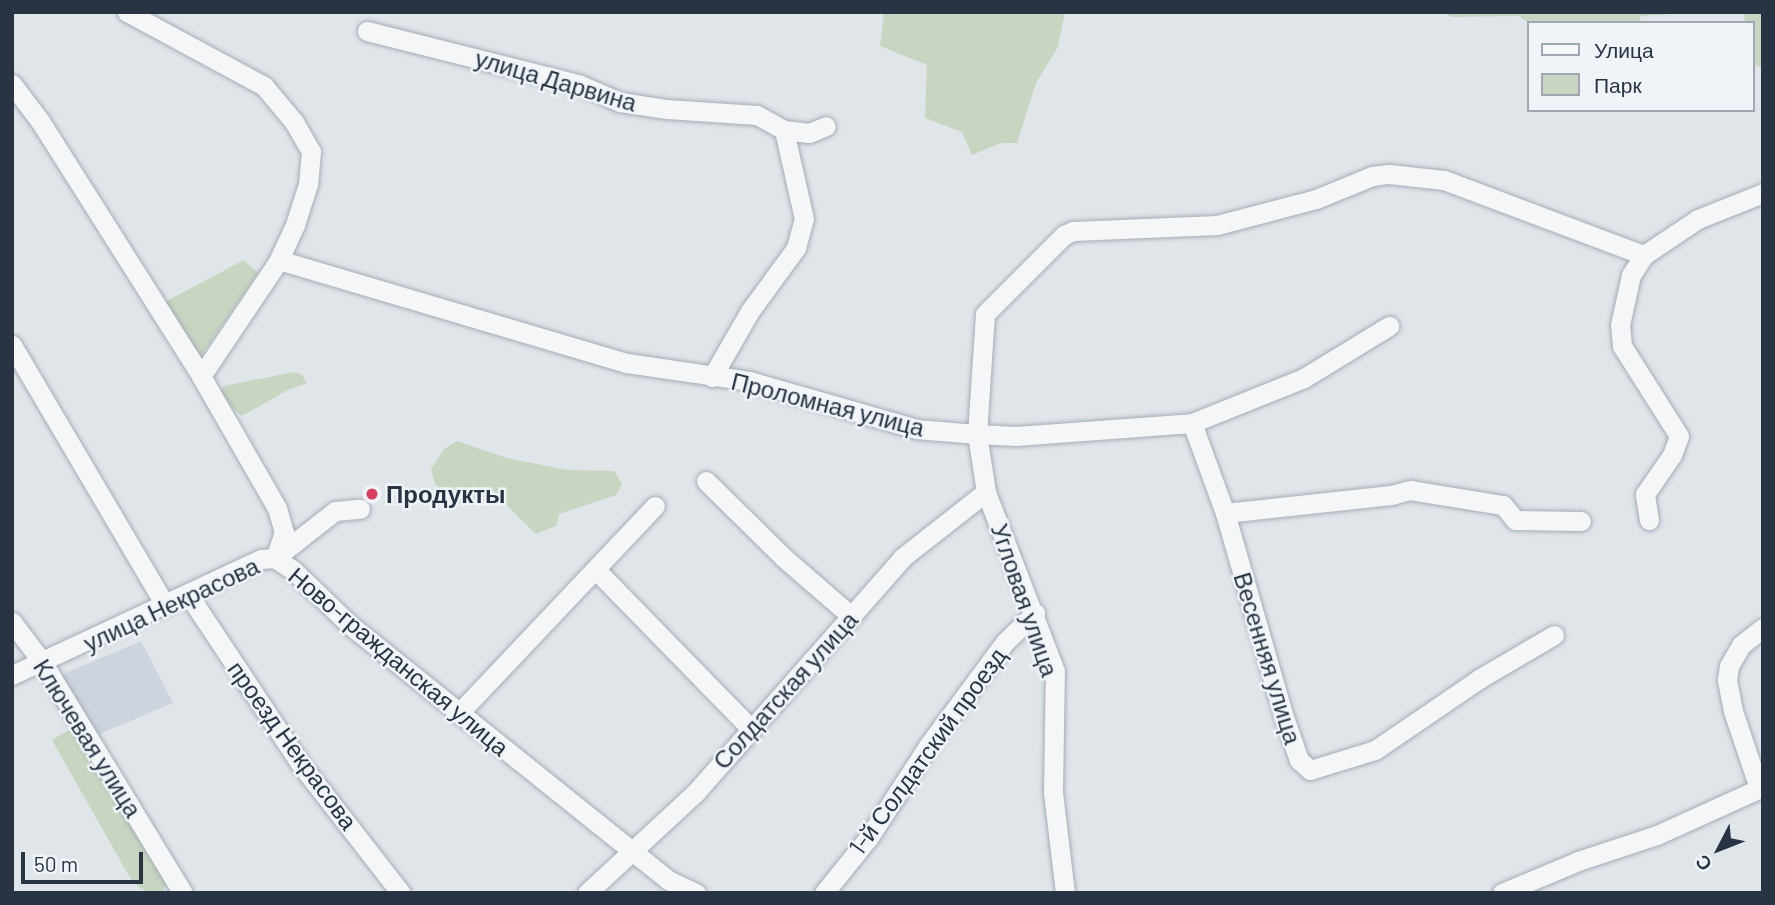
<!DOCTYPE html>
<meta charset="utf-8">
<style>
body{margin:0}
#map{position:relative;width:1775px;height:905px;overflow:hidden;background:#e0e5ea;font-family:Barlow,sans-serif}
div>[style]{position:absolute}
.built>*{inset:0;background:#ced4dd}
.green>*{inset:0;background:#c7d5c1}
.roads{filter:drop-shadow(0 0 2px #a5acb5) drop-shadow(0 0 2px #a5acb5)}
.street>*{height:19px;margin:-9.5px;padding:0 9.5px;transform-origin:9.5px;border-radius:9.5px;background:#f4f6f8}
.dots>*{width:19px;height:19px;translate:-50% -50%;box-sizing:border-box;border:4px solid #f0f4f8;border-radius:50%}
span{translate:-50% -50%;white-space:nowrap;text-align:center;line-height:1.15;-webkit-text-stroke:5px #f0f4f8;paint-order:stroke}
.street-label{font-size:24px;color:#283443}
.poi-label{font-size:24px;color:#283443;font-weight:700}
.left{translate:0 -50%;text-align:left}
.frame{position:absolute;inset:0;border:14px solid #283443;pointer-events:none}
.legend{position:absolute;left:1527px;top:21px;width:228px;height:91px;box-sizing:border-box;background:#f0f4f8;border:2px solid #a0a7b0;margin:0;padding:9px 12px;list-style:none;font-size:21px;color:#283443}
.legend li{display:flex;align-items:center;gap:14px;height:35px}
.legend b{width:35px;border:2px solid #a0a7b0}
.north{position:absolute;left:1684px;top:814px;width:70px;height:70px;-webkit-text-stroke:5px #f0f4f8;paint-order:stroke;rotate:228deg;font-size:19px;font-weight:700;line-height:28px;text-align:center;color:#283443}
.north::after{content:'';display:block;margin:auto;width:24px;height:32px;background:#283443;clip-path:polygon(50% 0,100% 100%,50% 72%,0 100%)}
.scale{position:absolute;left:21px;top:852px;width:122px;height:32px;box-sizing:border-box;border:4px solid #283443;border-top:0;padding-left:9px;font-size:21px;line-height:24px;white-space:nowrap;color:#283443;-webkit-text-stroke:5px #f0f4f8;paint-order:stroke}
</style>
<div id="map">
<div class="built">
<i style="clip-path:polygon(141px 641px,173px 703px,90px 738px,54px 678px)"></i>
</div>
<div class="green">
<i style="clip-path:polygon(884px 12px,1065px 12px,1058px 47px,1036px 83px,1017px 143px,1001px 143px,972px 155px,962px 132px,925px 118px,927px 65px,880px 46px)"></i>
<i style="clip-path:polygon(1444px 12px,1701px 12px,1641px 16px,1639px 23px,1529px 23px,1519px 16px,1451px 17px)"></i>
<i style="clip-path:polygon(1744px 12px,1763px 12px,1763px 68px,1752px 64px,1752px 23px,1745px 23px)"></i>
<i style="clip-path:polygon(244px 260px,258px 273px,202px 354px,194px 349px,163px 303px)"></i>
<i style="clip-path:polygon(294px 372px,302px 375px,307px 383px,288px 390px,242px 416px,230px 406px,220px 391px,224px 386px)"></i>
<i style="clip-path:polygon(457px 441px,507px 458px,567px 470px,614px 471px,622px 484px,616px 495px,559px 514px,556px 526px,536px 534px,494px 493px,473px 507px,454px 502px,435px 484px,431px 469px,444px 449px)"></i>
<i style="clip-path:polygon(74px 727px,167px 886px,163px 888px,165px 893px,149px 893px,133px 883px,52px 740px)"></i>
</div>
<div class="roads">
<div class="street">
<i style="left:127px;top:12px;width:156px;rotate:28.4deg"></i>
<i style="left:264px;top:86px;width:47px;rotate:50.2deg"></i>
<i style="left:294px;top:122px;width:34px;rotate:60deg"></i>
<i style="left:311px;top:151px;width:33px;rotate:95deg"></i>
<i style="left:308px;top:184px;width:43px;rotate:107.6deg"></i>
<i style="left:295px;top:225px;width:38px;rotate:115deg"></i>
<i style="left:279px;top:260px;width:140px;rotate:123.9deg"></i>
<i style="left:367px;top:31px;width:218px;rotate:14.1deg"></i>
<i style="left:578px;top:84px;width:46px;rotate:23.2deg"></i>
<i style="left:620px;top:102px;width:48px;rotate:8.5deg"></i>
<i style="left:667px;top:109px;width:90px;rotate:3.8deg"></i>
<i style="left:757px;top:115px;width:31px;rotate:29deg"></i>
<i style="left:784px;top:130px;width:25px;rotate:7deg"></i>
<i style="left:809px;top:133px;width:18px;rotate:-22deg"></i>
<i style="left:12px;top:84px;width:46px;rotate:52.9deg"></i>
<i style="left:40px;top:121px;width:302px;rotate:57.7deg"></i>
<i style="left:201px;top:376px;width:152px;rotate:60.1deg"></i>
<i style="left:277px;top:508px;width:25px;rotate:74deg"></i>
<i style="left:284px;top:532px;width:28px;rotate:109deg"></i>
<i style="left:275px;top:558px;width:22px;rotate:34deg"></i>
<i style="left:293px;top:570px;width:79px;rotate:44deg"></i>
<i style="left:350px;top:625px;width:408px;rotate:38.7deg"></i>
<i style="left:668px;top:880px;width:31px;rotate:25deg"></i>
<i style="left:279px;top:260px;width:363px;rotate:16.5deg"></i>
<i style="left:627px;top:363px;width:123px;rotate:8.4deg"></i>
<i style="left:749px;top:381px;width:174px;rotate:16deg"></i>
<i style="left:916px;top:429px;width:61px;rotate:4.7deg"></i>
<i style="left:977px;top:434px;width:39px;rotate:3deg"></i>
<i style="left:1016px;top:436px;width:176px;rotate:-4.2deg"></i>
<i style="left:1192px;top:423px;width:121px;rotate:-21.9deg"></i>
<i style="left:1304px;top:378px;width:100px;rotate:-31.5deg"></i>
<i style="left:12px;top:345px;width:302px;rotate:59.5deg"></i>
<i style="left:712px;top:377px;width:76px;rotate:-60.1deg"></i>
<i style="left:750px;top:311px;width:78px;rotate:-53.9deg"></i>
<i style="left:796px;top:248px;width:30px;rotate:-75deg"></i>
<i style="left:804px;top:219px;width:91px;rotate:-102.7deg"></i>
<i style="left:1192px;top:423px;width:96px;rotate:69.9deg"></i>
<i style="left:1225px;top:513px;width:209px;rotate:73.9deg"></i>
<i style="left:1283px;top:714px;width:49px;rotate:70.8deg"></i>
<i style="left:1299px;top:760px;width:15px;rotate:42deg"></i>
<i style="left:1310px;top:770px;width:68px;rotate:-17.1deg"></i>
<i style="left:1375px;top:750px;width:126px;rotate:-34.3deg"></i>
<i style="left:1479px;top:679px;width:87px;rotate:-30.4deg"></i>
<i style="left:706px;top:481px;width:108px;rotate:44.6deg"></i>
<i style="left:783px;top:557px;width:89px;rotate:40.9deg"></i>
<i style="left:1225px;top:513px;width:167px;rotate:-6.2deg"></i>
<i style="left:1391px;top:495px;width:20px;rotate:-15deg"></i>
<i style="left:1410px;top:490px;width:94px;rotate:9.2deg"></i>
<i style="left:1503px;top:505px;width:19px;rotate:51deg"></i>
<i style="left:1515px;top:520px;width:66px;rotate:0.9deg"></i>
<i style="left:1649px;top:520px;width:26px;rotate:-99deg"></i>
<i style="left:1645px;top:494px;width:47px;rotate:-55.3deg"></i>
<i style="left:1672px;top:455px;width:20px;rotate:-70deg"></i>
<i style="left:1679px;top:436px;width:107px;rotate:-122.3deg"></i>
<i style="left:1622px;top:346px;width:21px;rotate:-95deg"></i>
<i style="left:1620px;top:325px;width:51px;rotate:-77.6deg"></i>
<i style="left:1631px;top:275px;width:24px;rotate:-57deg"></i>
<i style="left:1644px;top:255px;width:65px;rotate:-33.7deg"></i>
<i style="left:1698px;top:219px;width:70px;rotate:-21.8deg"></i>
<i style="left:596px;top:570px;width:221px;rotate:45.7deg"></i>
<i style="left:188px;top:594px;width:206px;rotate:56.5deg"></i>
<i style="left:302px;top:766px;width:161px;rotate:52.1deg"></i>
<i style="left:12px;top:622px;width:51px;rotate:52.9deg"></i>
<i style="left:43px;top:663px;width:269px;rotate:58.7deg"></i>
<i style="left:12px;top:675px;width:275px;rotate:-25deg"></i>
<i style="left:261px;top:559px;width:14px;rotate:-4deg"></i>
<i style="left:275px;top:558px;width:76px;rotate:-38.1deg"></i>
<i style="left:335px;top:511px;width:25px;rotate:-5deg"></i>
<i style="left:459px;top:713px;width:285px;rotate:-46.6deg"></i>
<i style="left:1759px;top:788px;width:81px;rotate:-108.7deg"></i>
<i style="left:1733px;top:711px;width:32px;rotate:-101deg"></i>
<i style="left:1727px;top:680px;width:14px;rotate:-82deg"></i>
<i style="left:1729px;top:666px;width:24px;rotate:-60deg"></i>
<i style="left:1741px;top:645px;width:28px;rotate:-38deg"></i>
<i style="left:587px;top:893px;width:149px;rotate:-42.8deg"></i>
<i style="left:696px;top:792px;width:313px;rotate:-48.6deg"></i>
<i style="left:903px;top:557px;width:105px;rotate:-38.1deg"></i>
<i style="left:824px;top:893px;width:72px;rotate:-51.2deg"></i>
<i style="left:869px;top:837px;width:108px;rotate:-57deg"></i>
<i style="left:928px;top:746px;width:129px;rotate:-53.5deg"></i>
<i style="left:1005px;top:642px;width:42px;rotate:-44deg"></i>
<i style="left:1065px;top:893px;width:102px;rotate:-96.8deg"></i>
<i style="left:1053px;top:792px;width:121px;rotate:-89.1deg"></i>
<i style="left:1055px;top:671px;width:192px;rotate:-111.1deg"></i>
<i style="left:986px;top:492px;width:59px;rotate:-98.8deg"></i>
<i style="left:977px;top:434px;width:120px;rotate:-86.2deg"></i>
<i style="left:985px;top:314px;width:112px;rotate:-45deg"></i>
<i style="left:1064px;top:235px;width:10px;rotate:-24deg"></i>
<i style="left:1073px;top:231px;width:144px;rotate:-2.4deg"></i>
<i style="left:1217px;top:225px;width:102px;rotate:-14.7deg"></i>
<i style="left:1316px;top:199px;width:61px;rotate:-22.3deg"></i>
<i style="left:1372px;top:176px;width:17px;rotate:-7deg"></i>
<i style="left:1389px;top:174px;width:55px;rotate:6.2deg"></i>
<i style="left:1444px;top:180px;width:214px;rotate:20.6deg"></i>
<i style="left:1502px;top:893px;width:82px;rotate:-22.8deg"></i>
<i style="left:1578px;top:861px;width:83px;rotate:-18.2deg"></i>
<i style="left:1657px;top:835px;width:116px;rotate:-24.4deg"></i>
</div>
</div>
<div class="dots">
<i style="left:372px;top:494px;background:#d83d5f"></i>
</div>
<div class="street-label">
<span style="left:556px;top:80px;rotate:16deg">улица Дарвина</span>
<span style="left:828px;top:404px;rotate:14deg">Проломная улица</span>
<span style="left:1025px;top:600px;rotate:71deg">Угловая улица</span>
<span style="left:171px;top:604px;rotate:-25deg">улица Некрасова</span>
<span style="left:1268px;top:658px;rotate:73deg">Весенняя улица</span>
<span style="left:399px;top:661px;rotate:40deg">Ново-гражданская улица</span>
<span style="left:785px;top:690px;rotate:-48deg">Солдатская улица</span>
<span style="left:88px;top:738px;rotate:58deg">Ключевая улица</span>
<span style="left:293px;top:745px;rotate:54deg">проезд Некрасова</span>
<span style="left:927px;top:751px;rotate:-54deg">1-й Солдатский проезд</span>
</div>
<div class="poi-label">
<span class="left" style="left:386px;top:494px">Продукты</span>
</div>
<div class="frame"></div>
<ul class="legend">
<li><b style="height:9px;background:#f4f6f8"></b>Улица</li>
<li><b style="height:19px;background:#c7d5c1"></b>Парк</li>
</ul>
<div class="north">С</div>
<div class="scale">50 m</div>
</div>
